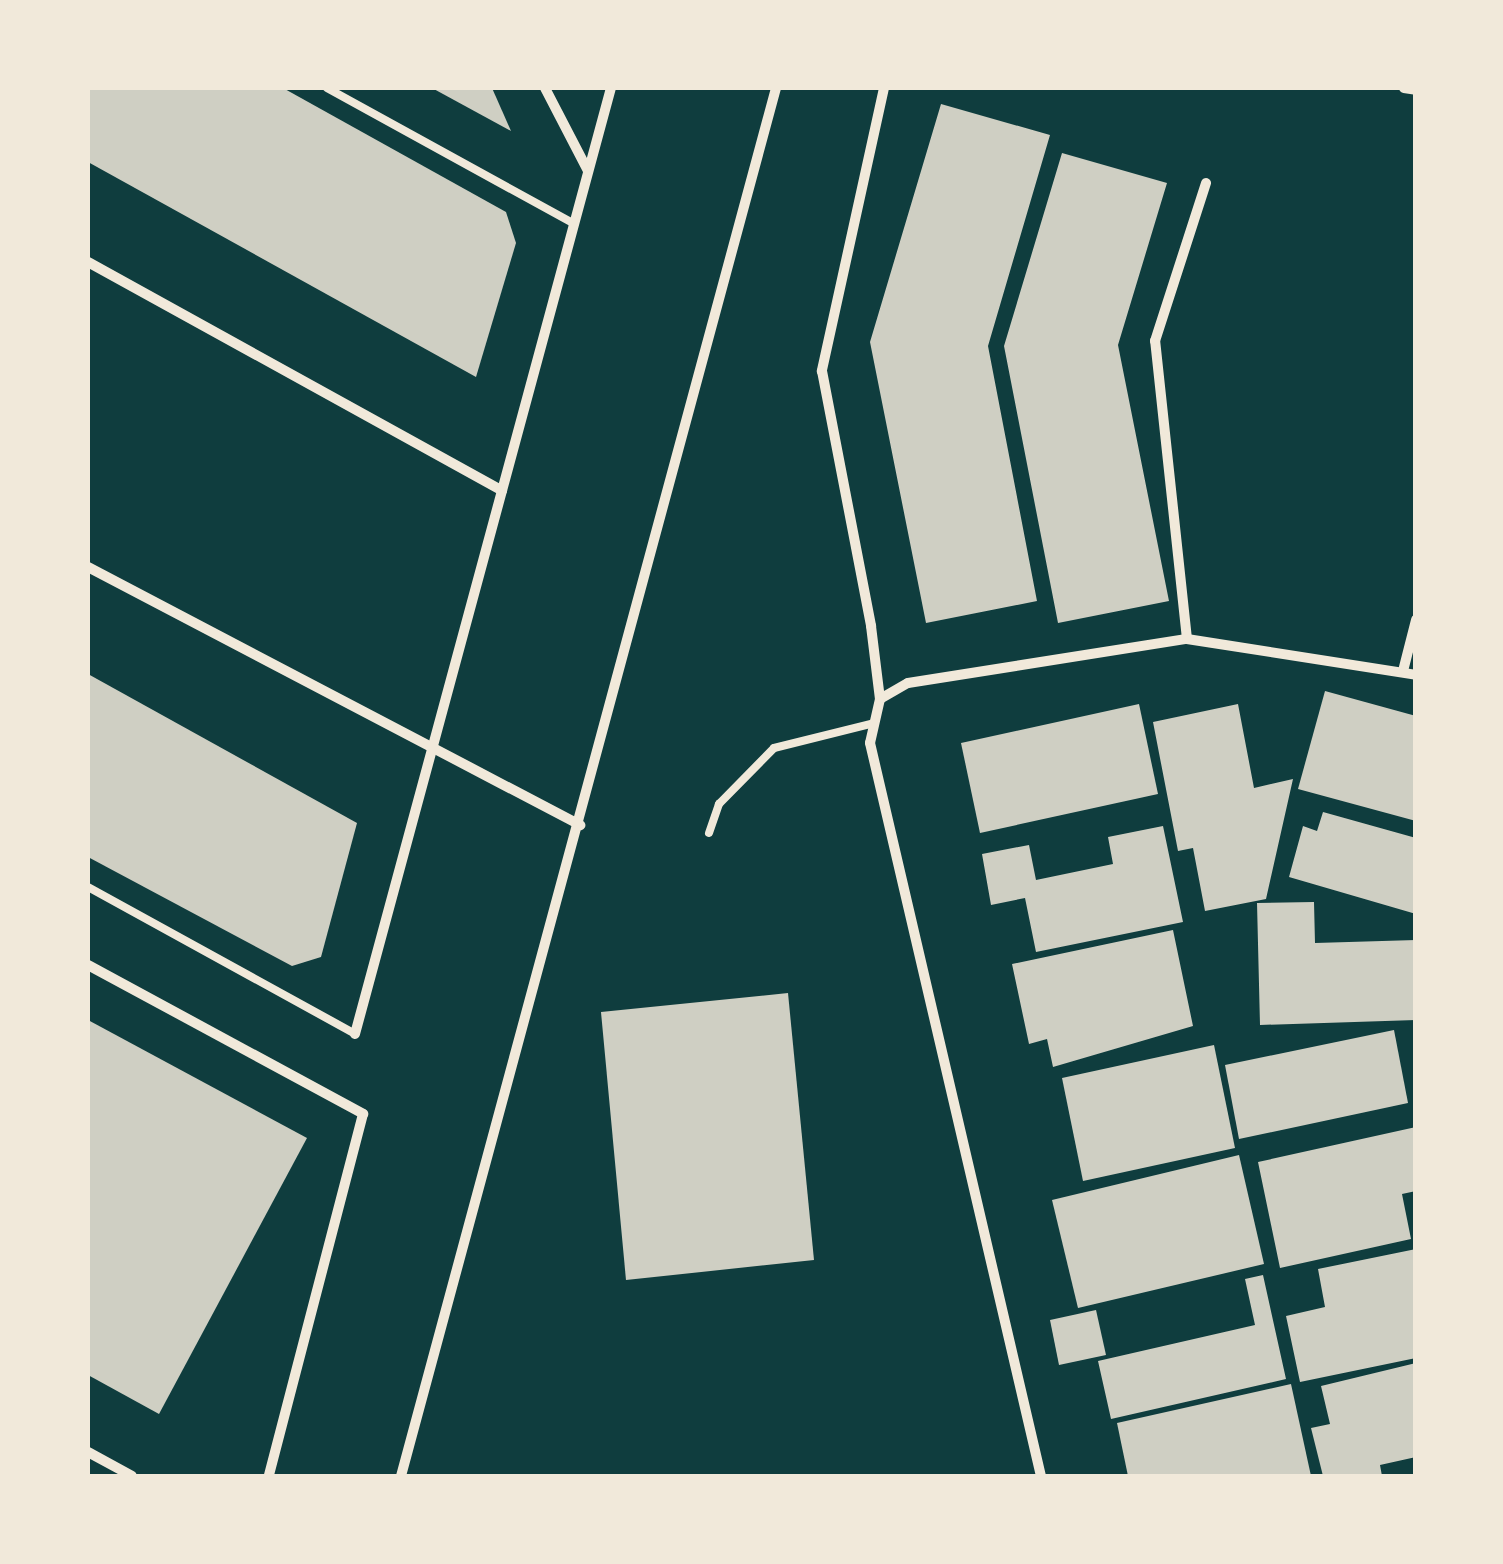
<!DOCTYPE html>
<style>
body{margin:0}
#map{position:relative;width:1503px;height:1564px;overflow:hidden;background:#0f3d3e;font-family:Ubuntu,sans-serif}
div>[style]{position:absolute}
.building>*{inset:0;background:#cfcfc3}
.service>*{height:8px;margin:-4px;padding:0 4px;transform-origin:4px;border-radius:4px;background:#f1e9da}
.minor>*{height:10px;margin:-5px;padding:0 5px;transform-origin:5px;border-radius:5px;background:#f1e9da}
span{translate:-50% -50%;white-space:nowrap;text-align:center;line-height:1.15;-webkit-text-stroke:9px #f1e9da;paint-order:stroke}
.frame{position:absolute;inset:0;border:90px solid #f1e9da;pointer-events:none}
</style>
<div id="map">
<div class="building">
<i style="clip-path:polygon(88px 88px,283px 88px,506px 212px,516px 243px,476px 377px,88px 162px)"></i>
<i style="clip-path:polygon(432px 88px,492px 88px,511px 131px)"></i>
<i style="clip-path:polygon(941px 104px,1050px 135px,988px 346px,1037px 601px,926px 623px,870px 342px)"></i>
<i style="clip-path:polygon(1062px 153px,1167px 183px,1118px 345px,1169px 601px,1058px 623px,1004px 346px)"></i>
<i style="clip-path:polygon(88px 674px,357px 823px,321px 957px,292px 966px,88px 857px)"></i>
<i style="clip-path:polygon(1325px 691px,1416px 716px,1416px 821px,1298px 789px)"></i>
<i style="clip-path:polygon(1139px 704px,1158px 794px,980px 833px,961px 743px)"></i>
<i style="clip-path:polygon(1238px 704px,1254px 788px,1293px 779px,1266px 899px,1205px 911px,1193px 848px,1178px 851px,1153px 722px)"></i>
<i style="clip-path:polygon(1323px 812px,1416px 838px,1416px 914px,1289px 877px,1303px 826px,1317px 831px)"></i>
<i style="clip-path:polygon(1163px 826px,1183px 922px,1036px 952px,1025px 898px,991px 905px,982px 854px,1029px 845px,1036px 880px,1113px 864px,1108px 837px)"></i>
<i style="clip-path:polygon(1314px 902px,1315px 943px,1416px 940px,1416px 1020px,1260px 1025px,1257px 903px)"></i>
<i style="clip-path:polygon(1173px 930px,1193px 1026px,1053px 1067px,1047px 1039px,1029px 1044px,1012px 964px)"></i>
<i style="clip-path:polygon(788px 993px,814px 1260px,626px 1280px,601px 1012px)"></i>
<i style="clip-path:polygon(88px 1020px,307px 1138px,159px 1414px,88px 1375px)"></i>
<i style="clip-path:polygon(1394px 1030px,1408px 1103px,1239px 1139px,1225px 1065px)"></i>
<i style="clip-path:polygon(1214px 1045px,1235px 1148px,1083px 1181px,1062px 1078px)"></i>
<i style="clip-path:polygon(1416px 1127px,1416px 1191px,1402px 1194px,1411px 1239px,1280px 1268px,1258px 1162px)"></i>
<i style="clip-path:polygon(1239px 1155px,1264px 1264px,1078px 1308px,1052px 1200px)"></i>
<i style="clip-path:polygon(1416px 1249px,1416px 1358px,1300px 1382px,1286px 1316px,1325px 1307px,1318px 1269px)"></i>
<i style="clip-path:polygon(1263px 1275px,1286px 1379px,1111px 1419px,1098px 1361px,1255px 1325px,1245px 1279px)"></i>
<i style="clip-path:polygon(1096px 1310px,1106px 1355px,1059px 1365px,1050px 1320px)"></i>
<i style="clip-path:polygon(1416px 1363px,1416px 1457px,1380px 1465px,1382px 1476px,1323px 1476px,1311px 1428px,1330px 1424px,1321px 1386px)"></i>
<i style="clip-path:polygon(1291px 1384px,1311px 1476px,1128px 1476px,1117px 1423px)"></i>
</div>
<div class="service">
<i style="left:327px;top:88px;width:282px;rotate:28.8deg"></i>
<i style="left:709px;top:833px;width:31px;rotate:-71deg"></i>
<i style="left:719px;top:804px;width:78px;rotate:-45.5deg"></i>
<i style="left:774px;top:748px;width:103px;rotate:-14deg"></i>
<i style="left:88px;top:887px;width:305px;rotate:28.8deg"></i>
</div>
<div class="minor">
<i style="left:545px;top:88px;width:93px;rotate:62.6deg"></i>
<i style="left:884px;top:88px;width:290px;rotate:102.4deg"></i>
<i style="left:822px;top:371px;width:260px;rotate:79.1deg"></i>
<i style="left:871px;top:626px;width:74px;rotate:83deg"></i>
<i style="left:880px;top:699px;width:45px;rotate:102.8deg"></i>
<i style="left:870px;top:743px;width:753px;rotate:76.87deg"></i>
<i style="left:1404px;top:88px;width:12px;rotate:9deg"></i>
<i style="left:88px;top:262px;width:473px;rotate:28.9deg"></i>
<i style="left:88px;top:567px;width:556px;rotate:27.67deg"></i>
<i style="left:1187px;top:639px;width:300px;rotate:-96.1deg"></i>
<i style="left:1155px;top:341px;width:166px;rotate:-72.1deg"></i>
<i style="left:1403px;top:671px;width:53px;rotate:-75.7deg"></i>
<i style="left:880px;top:699px;width:32px;rotate:-30deg"></i>
<i style="left:908px;top:683px;width:282px;rotate:-9deg"></i>
<i style="left:1187px;top:639px;width:232px;rotate:8.9deg"></i>
<i style="left:88px;top:965px;width:313px;rotate:28.4deg"></i>
<i style="left:363px;top:1114px;width:374px;rotate:104.6deg"></i>
<i style="left:355px;top:1034px;width:980px;rotate:-74.86deg"></i>
<i style="left:88px;top:1452px;width:50px;rotate:28.6deg"></i>
<i style="left:401px;top:1476px;width:1438px;rotate:-74.88deg"></i>
</div>
<div class="frame"></div>
</div>
